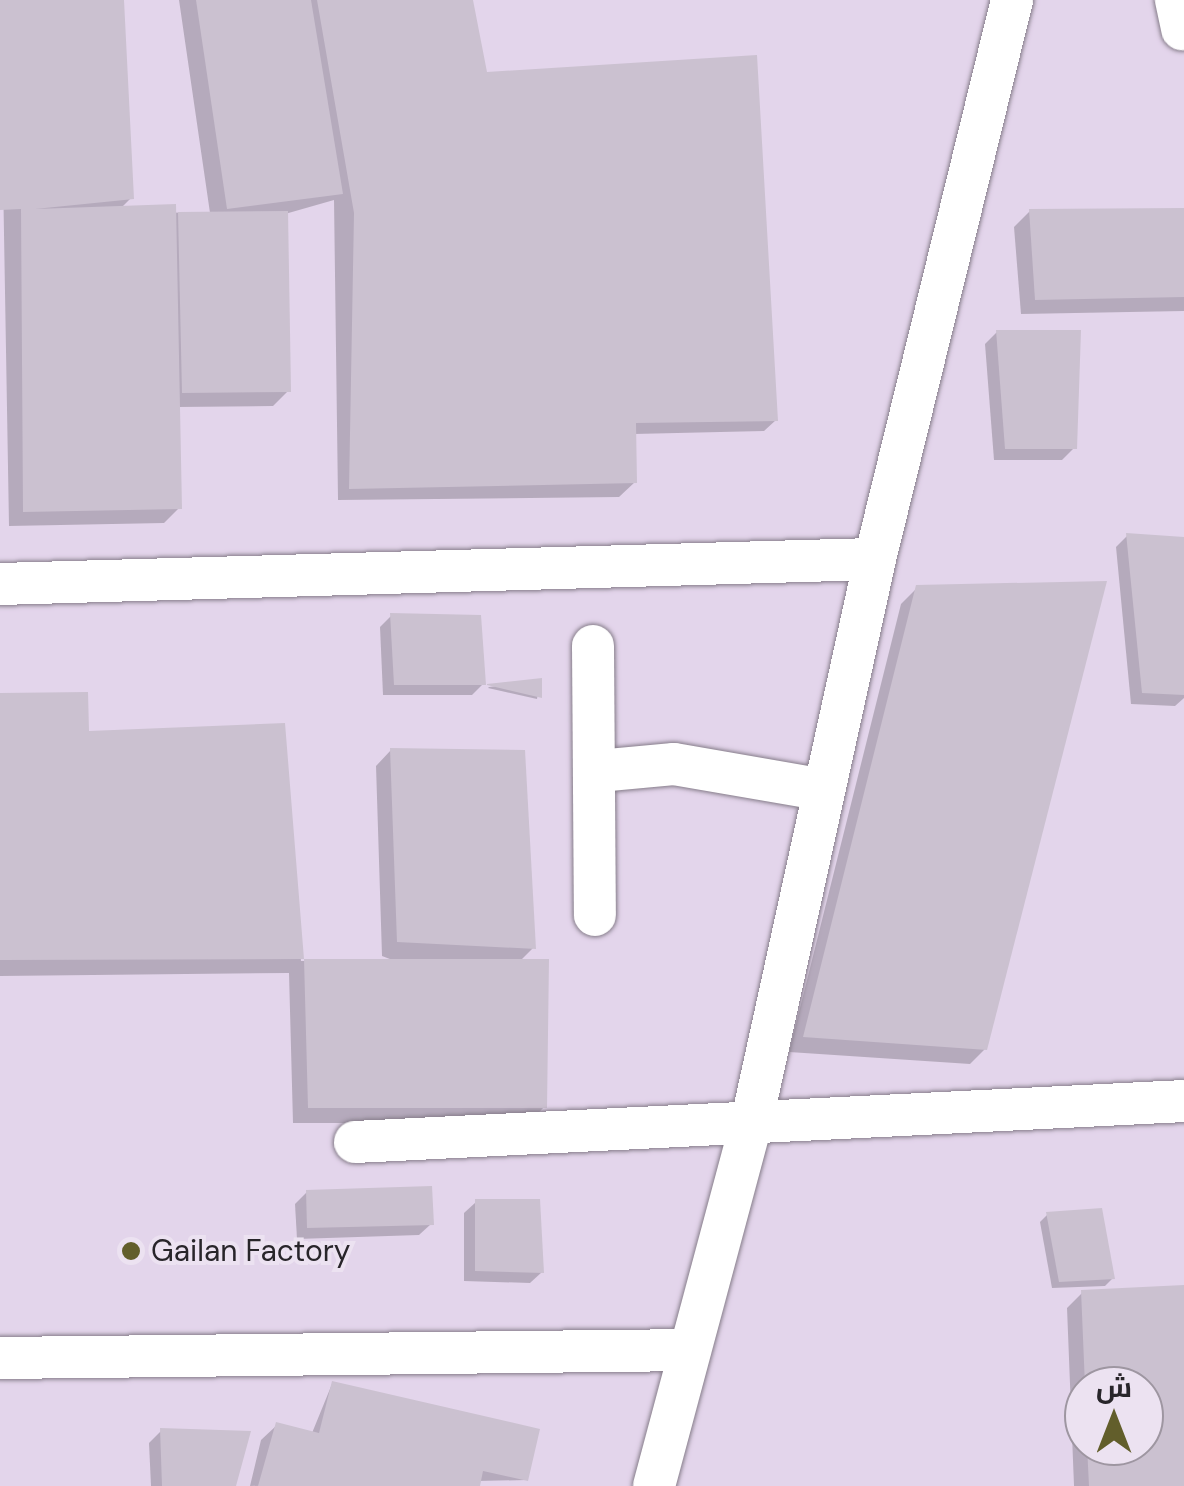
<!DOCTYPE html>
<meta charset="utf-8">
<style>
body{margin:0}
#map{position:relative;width:1184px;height:1486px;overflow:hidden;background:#ece2f1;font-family:"DM Sans",Cairo,sans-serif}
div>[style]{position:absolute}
.built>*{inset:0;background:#e3d5eb}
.shadow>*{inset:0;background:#0003}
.building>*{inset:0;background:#cbc1d0}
.roads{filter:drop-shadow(0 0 2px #867d8a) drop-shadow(0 0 2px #867d8a)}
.minor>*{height:42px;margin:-21px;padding:0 21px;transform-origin:21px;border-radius:21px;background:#fff}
.dots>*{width:28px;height:28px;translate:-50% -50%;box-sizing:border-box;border:5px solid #ece2f1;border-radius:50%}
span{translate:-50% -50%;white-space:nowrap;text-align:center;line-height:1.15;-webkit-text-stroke:8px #ece2f1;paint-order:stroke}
.poi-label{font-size:30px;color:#28252a}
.left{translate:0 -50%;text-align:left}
.north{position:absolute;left:1064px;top:1366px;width:100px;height:100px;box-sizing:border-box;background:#ece2f1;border:2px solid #9e96a1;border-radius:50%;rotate:0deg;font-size:28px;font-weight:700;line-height:40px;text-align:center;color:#28252a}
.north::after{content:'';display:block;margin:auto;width:35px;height:45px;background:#625e2b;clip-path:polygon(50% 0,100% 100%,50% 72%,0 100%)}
</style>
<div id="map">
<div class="built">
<i style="clip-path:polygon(evenodd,0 0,1184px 0,1184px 1486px,0 1486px,0 0,1084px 1386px,1144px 1386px,1144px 1446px,1084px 1446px,1084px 1386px)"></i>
</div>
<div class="shadow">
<i style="clip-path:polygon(0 0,122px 0,131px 198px,117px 212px,210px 213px,179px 0,471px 0,485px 75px,776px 420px,764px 431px,634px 434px,635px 482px,619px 497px,338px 500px,334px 200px,285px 214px,288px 391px,273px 406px,177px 407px,179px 508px,164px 523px,9px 526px)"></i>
<i style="clip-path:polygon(1184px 210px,1184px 311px,1021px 314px,1014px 227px,1030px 211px)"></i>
<i style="clip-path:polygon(997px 332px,1074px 448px,1062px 460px,994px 460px,985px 344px)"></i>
<i style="clip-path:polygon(1127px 536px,1184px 540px,1184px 698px,1175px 706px,1131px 704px,1116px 547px)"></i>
<i style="clip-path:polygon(917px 588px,985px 1049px,970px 1064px,789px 1052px,901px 604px)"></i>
<i style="clip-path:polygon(391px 616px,483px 684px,472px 695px,383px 695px,380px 627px)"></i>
<i style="clip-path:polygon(540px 681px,537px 699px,488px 688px,489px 687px)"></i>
<i style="clip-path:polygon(0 695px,86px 734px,283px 726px,301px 961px,395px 961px,382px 956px,376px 766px,391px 750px,533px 948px,519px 962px,544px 1107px,529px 1123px,293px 1123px,289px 973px,0 976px)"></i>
<i style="clip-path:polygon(307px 1192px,431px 1224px,419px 1235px,297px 1239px,295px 1204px)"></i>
<i style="clip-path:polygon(476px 1202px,542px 1272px,530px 1283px,464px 1281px,464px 1213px)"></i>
<i style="clip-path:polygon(1047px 1215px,1113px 1278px,1105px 1286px,1052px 1288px,1040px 1222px)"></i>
<i style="clip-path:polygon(evenodd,1184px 1288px,1184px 1486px,1074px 1486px,1067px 1308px,1082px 1293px,1184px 1288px,1084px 1386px,1144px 1386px,1144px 1446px,1084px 1446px,1084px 1386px)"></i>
<i style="clip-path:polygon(332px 1384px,526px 1480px,250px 1486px,261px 1440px,277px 1425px,312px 1433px)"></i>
<i style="clip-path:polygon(161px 1431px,233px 1486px,151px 1486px,149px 1443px)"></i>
</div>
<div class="building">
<i style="clip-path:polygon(0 0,124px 0,134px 199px,35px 209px,176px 204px,182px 509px,23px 512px,21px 209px,0 210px)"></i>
<i style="clip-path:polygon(196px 0,311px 0,343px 194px,227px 209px)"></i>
<i style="clip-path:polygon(317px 0,473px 0,487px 72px,757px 55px,778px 421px,636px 423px,637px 483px,349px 489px,354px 213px)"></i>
<i style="clip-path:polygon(1184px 208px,1184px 297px,1035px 300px,1029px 209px)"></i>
<i style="clip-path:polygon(288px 211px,291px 392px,182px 393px,178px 212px)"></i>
<i style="clip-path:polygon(996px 330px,1081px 330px,1077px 449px,1005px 449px)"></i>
<i style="clip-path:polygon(1126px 533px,1184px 537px,1184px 695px,1142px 693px)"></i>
<i style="clip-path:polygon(1107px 581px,987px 1050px,803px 1037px,916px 585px)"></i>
<i style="clip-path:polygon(390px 613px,481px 615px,486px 685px,394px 685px)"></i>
<i style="clip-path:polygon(542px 678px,542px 698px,487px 685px,487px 684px)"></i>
<i style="clip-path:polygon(88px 692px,89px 731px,285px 723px,304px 959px,549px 959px,547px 1108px,308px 1108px,304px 959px,0 960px,0 693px)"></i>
<i style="clip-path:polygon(390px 748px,525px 750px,536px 949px,397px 942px)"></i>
<i style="clip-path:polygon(432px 1186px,434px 1225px,307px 1228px,306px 1190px)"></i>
<i style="clip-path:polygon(475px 1199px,540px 1199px,544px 1273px,475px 1271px)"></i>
<i style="clip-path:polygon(1102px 1208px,1115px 1279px,1059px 1282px,1046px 1212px)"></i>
<i style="clip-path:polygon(1184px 1285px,1184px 1486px,1089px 1486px,1087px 1446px,1144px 1446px,1144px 1386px,1085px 1386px,1081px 1290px)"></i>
<i style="clip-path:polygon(332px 1381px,540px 1429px,528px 1481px,483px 1471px,480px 1486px,258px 1486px,276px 1422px,319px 1433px)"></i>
<i style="clip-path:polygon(160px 1428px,251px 1431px,236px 1486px,162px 1486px)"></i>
</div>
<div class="roads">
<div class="minor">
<i style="left:1176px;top:0;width:30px;rotate:78deg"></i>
<i style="left:0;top:584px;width:875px;rotate:-1.64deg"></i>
<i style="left:593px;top:646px;width:269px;rotate:89.6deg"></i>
<i style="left:598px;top:771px;width:76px;rotate:-5.3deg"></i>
<i style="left:674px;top:764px;width:152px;rotate:9.8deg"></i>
<i style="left:355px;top:1142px;width:830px;rotate:-2.83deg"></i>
<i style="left:0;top:1358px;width:690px;rotate:-0.66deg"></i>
<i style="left:654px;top:1486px;width:379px;rotate:-75deg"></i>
<i style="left:752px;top:1120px;width:574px;rotate:-77.63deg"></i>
<i style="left:875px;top:559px;width:576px;rotate:-76.23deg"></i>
</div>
</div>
<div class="dots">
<i style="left:131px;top:1251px;background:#625e2b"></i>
</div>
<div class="poi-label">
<span class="left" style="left:151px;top:1251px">Gailan Factory</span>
</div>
<div class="north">ش</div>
</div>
